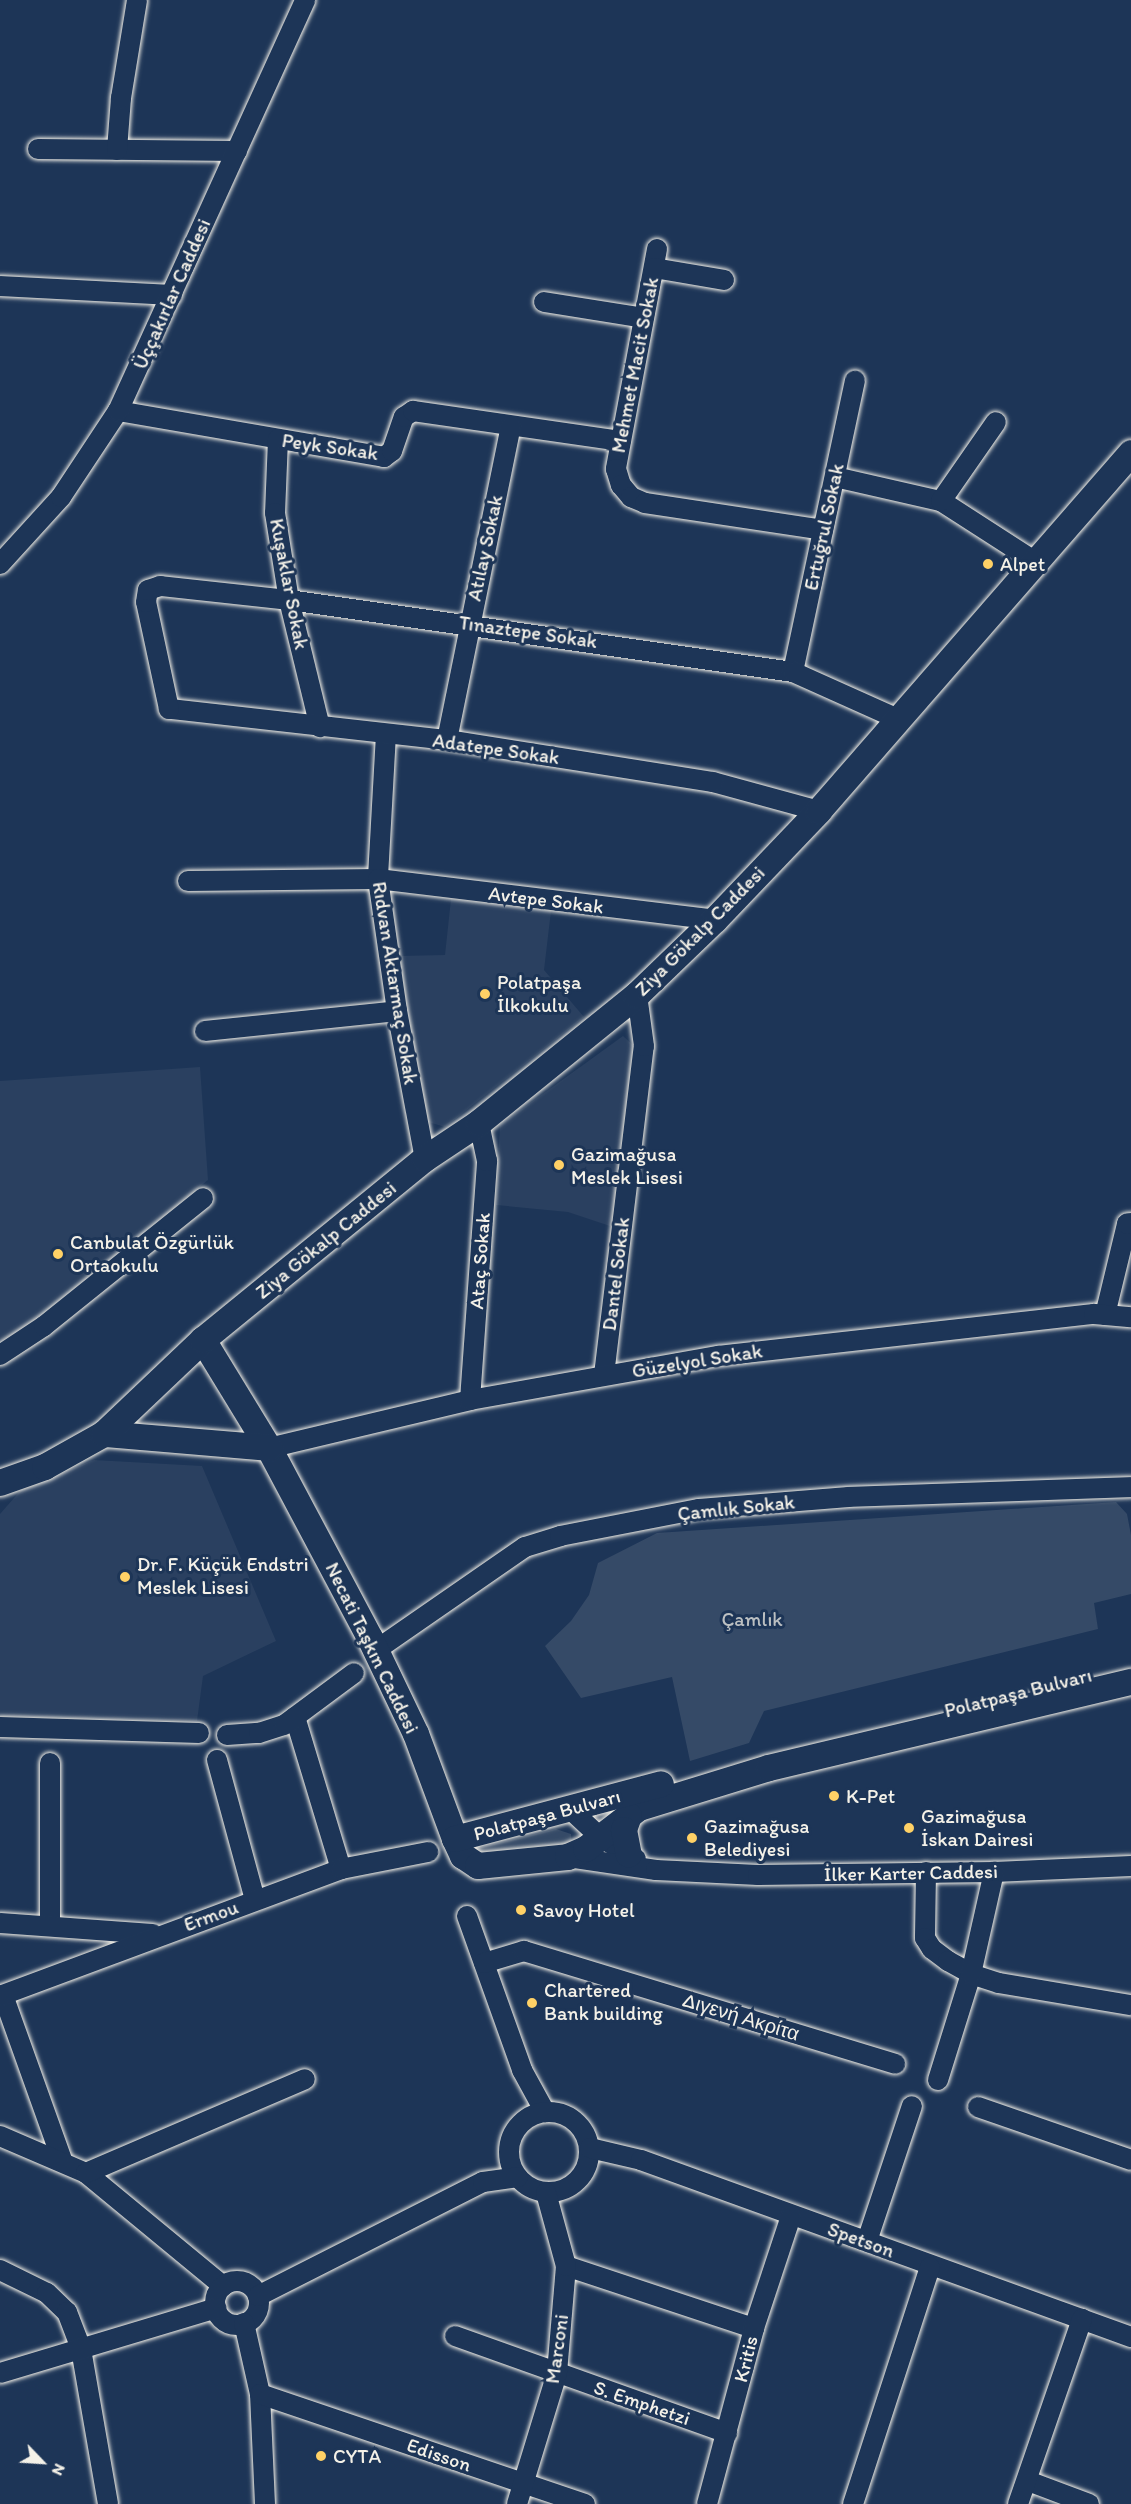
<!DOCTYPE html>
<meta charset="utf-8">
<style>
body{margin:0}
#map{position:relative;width:1131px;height:2504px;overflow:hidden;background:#1d3557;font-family:Itim,sans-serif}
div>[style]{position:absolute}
.built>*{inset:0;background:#2a4060}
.green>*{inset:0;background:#354a67}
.roads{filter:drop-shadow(0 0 2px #f4f1e8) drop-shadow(0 0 2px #f4f1e8)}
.minor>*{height:20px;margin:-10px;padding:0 10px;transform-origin:10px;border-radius:10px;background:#1d3557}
.minor>.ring{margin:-10px;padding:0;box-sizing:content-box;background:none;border:20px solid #1d3557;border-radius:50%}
.major>*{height:26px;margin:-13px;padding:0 13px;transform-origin:13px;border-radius:13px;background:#1d3557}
.dots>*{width:16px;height:16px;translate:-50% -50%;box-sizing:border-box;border:3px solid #1d3557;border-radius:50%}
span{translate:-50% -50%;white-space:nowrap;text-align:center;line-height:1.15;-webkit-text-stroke:6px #1d3557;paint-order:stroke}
.street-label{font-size:20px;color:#f4f1e8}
.poi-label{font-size:20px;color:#f4f1e8}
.left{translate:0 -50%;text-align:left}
.park-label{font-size:20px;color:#bbbfc1}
.north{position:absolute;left:12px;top:2432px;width:60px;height:60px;-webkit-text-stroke:4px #1d3557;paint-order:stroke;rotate:115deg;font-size:16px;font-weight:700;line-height:24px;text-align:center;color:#f4f1e8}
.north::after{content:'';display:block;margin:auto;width:21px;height:27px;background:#f4f1e8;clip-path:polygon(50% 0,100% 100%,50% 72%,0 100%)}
</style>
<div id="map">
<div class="built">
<i style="clip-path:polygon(451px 899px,551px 911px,544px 970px,584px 1017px,445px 1127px,425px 1121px,399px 956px,445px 955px)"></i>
<i style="clip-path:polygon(623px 1036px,636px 1048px,613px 1227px,568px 1212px,496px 1205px,500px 1125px)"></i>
<i style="clip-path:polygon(200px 1067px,208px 1180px,25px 1328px,0 1341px,0 1081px)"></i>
<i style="clip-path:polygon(94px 1460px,202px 1466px,276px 1641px,203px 1676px,197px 1721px,0 1716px,0 1514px,21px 1490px)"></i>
</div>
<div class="green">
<i style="clip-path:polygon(1116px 1502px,1127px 1514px,1131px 1535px,1131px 1594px,1094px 1603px,1098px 1629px,764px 1711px,749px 1743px,690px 1761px,672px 1677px,581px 1698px,545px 1646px,571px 1621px,589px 1595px,598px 1563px,657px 1533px)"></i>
<i style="clip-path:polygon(556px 1829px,571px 1834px,572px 1847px,484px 1859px,470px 1850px)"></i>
</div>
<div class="roads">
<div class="minor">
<i style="left:38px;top:149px;width:199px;rotate:0.6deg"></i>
<i style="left:117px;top:150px;width:52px;rotate:-85.6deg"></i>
<i style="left:121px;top:98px;width:99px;rotate:-80.7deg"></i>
<i style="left:657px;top:249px;width:224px;rotate:100.6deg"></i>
<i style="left:616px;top:469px;width:17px;rotate:73deg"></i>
<i style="left:621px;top:485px;width:16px;rotate:50deg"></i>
<i style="left:631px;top:497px;width:15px;rotate:23deg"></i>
<i style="left:645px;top:503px;width:180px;rotate:8.6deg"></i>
<i style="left:654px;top:268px;width:71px;rotate:9.7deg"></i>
<i style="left:0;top:286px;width:172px;rotate:3deg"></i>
<i style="left:544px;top:302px;width:101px;rotate:9.1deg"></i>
<i style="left:118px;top:411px;width:270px;rotate:9.8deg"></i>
<i style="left:384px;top:457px;width:10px;rotate:-37deg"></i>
<i style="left:392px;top:451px;width:36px;rotate:-71deg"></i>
<i style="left:404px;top:417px;width:11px;rotate:-34deg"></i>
<i style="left:413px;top:411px;width:210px;rotate:8.2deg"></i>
<i style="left:278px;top:439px;width:74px;rotate:92.3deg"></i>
<i style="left:275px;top:513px;width:88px;rotate:80.9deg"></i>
<i style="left:289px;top:600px;width:131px;rotate:76.3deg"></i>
<i style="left:835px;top:477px;width:109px;rotate:12.8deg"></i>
<i style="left:941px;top:501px;width:111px;rotate:32.8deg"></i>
<i style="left:941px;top:501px;width:96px;rotate:-55.2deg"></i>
<i style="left:0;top:564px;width:91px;rotate:-47.7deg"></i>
<i style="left:61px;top:497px;width:103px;rotate:-56.5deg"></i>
<i style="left:118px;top:411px;width:452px;rotate:-65.5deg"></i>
<i style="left:793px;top:672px;width:298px;rotate:-78deg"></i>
<i style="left:386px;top:734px;width:145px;rotate:93.2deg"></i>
<i style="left:378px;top:879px;width:133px;rotate:81.8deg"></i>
<i style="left:397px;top:1011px;width:151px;rotate:79.3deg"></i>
<i style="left:447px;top:740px;width:320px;rotate:-78.5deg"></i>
<i style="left:819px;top:811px;width:110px;rotate:-164.7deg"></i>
<i style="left:713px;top:782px;width:269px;rotate:-171deg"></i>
<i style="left:447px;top:740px;width:280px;rotate:-173.6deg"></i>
<i style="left:169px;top:709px;width:109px;rotate:-102.1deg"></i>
<i style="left:146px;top:602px;width:12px;rotate:-81deg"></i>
<i style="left:148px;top:590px;width:13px;rotate:-18deg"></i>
<i style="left:160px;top:586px;width:130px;rotate:6.2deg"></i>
<i style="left:289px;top:600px;width:509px;rotate:8.13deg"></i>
<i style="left:793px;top:672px;width:115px;rotate:24.1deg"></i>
<i style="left:188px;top:881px;width:190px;rotate:-0.6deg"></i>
<i style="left:378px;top:879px;width:339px;rotate:6.9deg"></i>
<i style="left:205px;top:1031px;width:193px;rotate:-5.9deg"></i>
<i style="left:1105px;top:1315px;width:94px;rotate:-76.4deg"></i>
<i style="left:1127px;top:1224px;width:4px;rotate:-14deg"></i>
<i style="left:0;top:1355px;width:53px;rotate:-33.4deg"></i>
<i style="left:44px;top:1326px;width:204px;rotate:-38.8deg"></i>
<i style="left:604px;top:1375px;width:331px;rotate:-83.1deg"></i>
<i style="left:644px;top:1046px;width:51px;rotate:-97.8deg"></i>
<i style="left:470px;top:1400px;width:240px;rotate:-85.9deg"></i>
<i style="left:487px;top:1161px;width:39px;rotate:-102deg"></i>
<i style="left:269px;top:1448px;width:207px;rotate:-13.4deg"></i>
<i style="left:470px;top:1400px;width:252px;rotate:-10.1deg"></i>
<i style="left:718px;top:1356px;width:378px;rotate:-6.4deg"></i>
<i style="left:1094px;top:1314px;width:37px;rotate:5deg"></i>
<i style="left:376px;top:1650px;width:181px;rotate:-34.7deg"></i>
<i style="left:525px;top:1547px;width:37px;rotate:-17deg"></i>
<i style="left:560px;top:1536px;width:142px;rotate:-11deg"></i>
<i style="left:699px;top:1509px;width:150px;rotate:-4.6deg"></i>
<i style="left:849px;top:1497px;width:282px;rotate:-2deg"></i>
<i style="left:295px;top:1717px;width:159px;rotate:73.2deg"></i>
<i style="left:0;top:1727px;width:199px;rotate:1.7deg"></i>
<i style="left:227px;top:1735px;width:32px;rotate:-4deg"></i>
<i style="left:259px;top:1733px;width:26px;rotate:-18deg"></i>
<i style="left:284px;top:1725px;width:87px;rotate:-36.6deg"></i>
<i style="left:217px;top:1760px;width:145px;rotate:74.8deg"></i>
<i style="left:50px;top:1763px;width:163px;rotate:90deg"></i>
<i style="left:571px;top:1810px;width:40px;rotate:43deg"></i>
<i style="left:600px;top:1837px;width:42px;rotate:31.4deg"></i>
<i style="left:568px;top:1857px;width:89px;rotate:8.4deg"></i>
<i style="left:656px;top:1870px;width:102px;rotate:2.8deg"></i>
<i style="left:758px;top:1875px;width:236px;rotate:-0.7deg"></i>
<i style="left:994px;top:1872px;width:137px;rotate:-2.5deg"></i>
<i style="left:926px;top:1872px;width:66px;rotate:90.9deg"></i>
<i style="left:925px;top:1938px;width:13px;rotate:58deg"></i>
<i style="left:932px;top:1949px;width:20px;rotate:37deg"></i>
<i style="left:948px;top:1961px;width:26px;rotate:29deg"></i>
<i style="left:971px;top:1974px;width:29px;rotate:18deg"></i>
<i style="left:999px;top:1983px;width:134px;rotate:9.5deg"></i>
<i style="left:467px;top:1916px;width:164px;rotate:70.3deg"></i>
<i style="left:522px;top:2070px;width:48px;rotate:61.3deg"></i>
<i style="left:0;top:1923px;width:153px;rotate:4.1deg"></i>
<i style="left:484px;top:1963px;width:42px;rotate:-16.7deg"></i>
<i style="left:524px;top:1951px;width:388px;rotate:16.9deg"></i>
<i style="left:3px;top:1995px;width:175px;rotate:70.3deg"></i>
<i style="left:0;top:1996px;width:364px;rotate:-20.4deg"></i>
<i style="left:341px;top:1869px;width:89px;rotate:-11.1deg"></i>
<i style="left:938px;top:2080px;width:111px;rotate:-72.7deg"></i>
<i style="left:971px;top:1974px;width:105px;rotate:-77.3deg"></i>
<i style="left:978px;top:2107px;width:162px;rotate:19.1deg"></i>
<i class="ring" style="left:509px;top:2112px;width:60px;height:60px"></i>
<i style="left:0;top:2136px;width:94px;rotate:23.3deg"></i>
<i style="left:86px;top:2173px;width:178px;rotate:39.5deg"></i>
<i style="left:590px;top:2148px;width:52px;rotate:13.2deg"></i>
<i style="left:641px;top:2160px;width:521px;rotate:19.86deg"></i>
<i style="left:86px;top:2173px;width:238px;rotate:-23.2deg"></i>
<i style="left:867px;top:2241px;width:142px;rotate:-71.6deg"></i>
<i style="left:566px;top:2266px;width:198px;rotate:18.3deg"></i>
<i style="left:0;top:2270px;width:52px;rotate:26.1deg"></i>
<i style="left:47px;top:2293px;width:28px;rotate:44deg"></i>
<i style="left:67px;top:2312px;width:40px;rotate:69deg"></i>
<i style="left:81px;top:2349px;width:157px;rotate:80.1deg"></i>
<i class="ring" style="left:215px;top:2281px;width:24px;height:24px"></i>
<i style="left:258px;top:2296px;width:252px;rotate:-26.9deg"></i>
<i style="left:483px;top:2182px;width:35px;rotate:-8deg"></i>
<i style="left:244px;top:2323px;width:73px;rotate:77.3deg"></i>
<i style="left:260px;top:2394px;width:110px;rotate:87.4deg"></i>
<i style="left:455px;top:2336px;width:289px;rotate:19.6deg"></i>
<i style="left:0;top:2373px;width:226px;rotate:-16.7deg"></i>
<i style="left:260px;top:2394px;width:343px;rotate:18.7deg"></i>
<i style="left:1028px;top:2481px;width:65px;rotate:20.7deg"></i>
<i style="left:517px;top:2504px;width:137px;rotate:-73deg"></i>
<i style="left:557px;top:2373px;width:107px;rotate:-85.2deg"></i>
<i style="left:566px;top:2266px;width:76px;rotate:-105.3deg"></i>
<i style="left:707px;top:2504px;width:182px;rotate:-75deg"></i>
<i style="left:754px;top:2328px;width:118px;rotate:-71.7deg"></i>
<i style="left:853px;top:2504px;width:249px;rotate:-72deg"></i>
<i style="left:1018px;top:2504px;width:196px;rotate:-70.9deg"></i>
</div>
<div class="major">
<i style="left:203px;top:1340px;width:127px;rotate:58.6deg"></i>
<i style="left:269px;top:1448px;width:215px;rotate:62deg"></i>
<i style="left:370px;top:1638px;width:106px;rotate:64.4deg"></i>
<i style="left:416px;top:1734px;width:112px;rotate:69.6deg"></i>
<i style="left:455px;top:1839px;width:19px;rotate:65deg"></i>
<i style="left:463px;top:1856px;width:18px;rotate:34deg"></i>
<i style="left:478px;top:1866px;width:90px;rotate:-5.7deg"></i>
<i style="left:568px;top:1857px;width:20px;rotate:-24deg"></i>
<i style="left:586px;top:1849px;width:67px;rotate:-37.7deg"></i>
<i style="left:639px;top:1808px;width:136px;rotate:-17.1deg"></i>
<i style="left:769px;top:1768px;width:372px;rotate:-13.4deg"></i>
<i style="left:104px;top:1434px;width:166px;rotate:4.8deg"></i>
<i style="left:0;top:1483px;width:48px;rotate:-19.6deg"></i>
<i style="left:45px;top:1467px;width:68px;rotate:-29.2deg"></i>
<i style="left:104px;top:1434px;width:137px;rotate:-43.5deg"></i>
<i style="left:203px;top:1340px;width:286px;rotate:-39.2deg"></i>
<i style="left:425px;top:1159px;width:65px;rotate:-33.7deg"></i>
<i style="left:479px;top:1123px;width:203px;rotate:-39deg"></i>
<i style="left:637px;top:995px;width:108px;rotate:-43.9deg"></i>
<i style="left:715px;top:920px;width:151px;rotate:-46.3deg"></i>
<i style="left:819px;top:811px;width:475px;rotate:-48.9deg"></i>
<i style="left:629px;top:1816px;width:15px;rotate:110deg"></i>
<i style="left:624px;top:1830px;width:25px;rotate:79deg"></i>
<i style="left:455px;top:1839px;width:213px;rotate:-14.9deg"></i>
</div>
</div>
<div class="dots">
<i style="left:988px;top:564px;background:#ffd166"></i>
<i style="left:485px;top:994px;background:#ffd166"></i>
<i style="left:559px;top:1165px;background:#ffd166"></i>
<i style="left:58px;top:1254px;background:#ffd166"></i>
<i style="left:125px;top:1577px;background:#ffd166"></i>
<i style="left:834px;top:1796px;background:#ffd166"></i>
<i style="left:909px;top:1828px;background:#ffd166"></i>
<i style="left:692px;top:1838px;background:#ffd166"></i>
<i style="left:521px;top:1910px;background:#ffd166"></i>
<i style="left:532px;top:2003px;background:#ffd166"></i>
<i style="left:321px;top:2456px;background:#ffd166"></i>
</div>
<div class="street-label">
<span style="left:172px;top:294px;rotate:-66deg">Üççakırlar Caddesi</span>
<span style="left:635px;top:365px;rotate:-79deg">Mehmet Macit Sokak</span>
<span style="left:330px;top:447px;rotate:8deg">Peyk Sokak</span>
<span style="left:824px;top:527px;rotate:-78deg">Ertuğrul Sokak</span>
<span style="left:485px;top:548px;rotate:-78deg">Atılay Sokak</span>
<span style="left:289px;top:584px;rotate:79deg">Kuşaklar Sokak</span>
<span style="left:528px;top:632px;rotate:8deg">Tınaztepe Sokak</span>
<span style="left:496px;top:749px;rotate:8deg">Adatepe Sokak</span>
<span style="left:546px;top:900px;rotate:7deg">Avtepe Sokak</span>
<span style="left:700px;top:931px;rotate:-45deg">Ziya Gökalp Caddesi</span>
<span style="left:395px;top:983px;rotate:81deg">Rıdvan Aktarmaç Sokak</span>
<span style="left:326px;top:1240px;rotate:-39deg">Ziya Gökalp Caddesi</span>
<span style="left:480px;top:1261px;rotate:-86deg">Ataç Sokak</span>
<span style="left:616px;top:1274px;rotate:-83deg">Dantel Sokak</span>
<span style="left:697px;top:1361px;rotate:-9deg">Güzelyol Sokak</span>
<span style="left:736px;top:1508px;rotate:-6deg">Çamlık Sokak</span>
<span style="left:372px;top:1648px;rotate:64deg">Necati Taşkın Caddesi</span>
<span style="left:1018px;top:1693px;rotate:-14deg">Polatpaşa Bulvarı</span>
<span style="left:547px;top:1815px;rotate:-15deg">Polatpaşa Bulvarı</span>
<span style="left:911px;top:1873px;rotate:-1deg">İlker Karter Caddesi</span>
<span style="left:211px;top:1916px;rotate:-20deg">Ermou</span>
<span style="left:741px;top:2017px;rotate:17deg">Διγενή Ακρίτα</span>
<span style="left:861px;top:2240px;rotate:20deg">Spetson</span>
<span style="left:557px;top:2349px;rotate:-82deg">Marconi</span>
<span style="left:746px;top:2359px;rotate:-76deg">Kritis</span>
<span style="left:642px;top:2403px;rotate:19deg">S. Emphetzi</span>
<span style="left:439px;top:2455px;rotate:19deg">Edisson</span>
</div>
<div class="poi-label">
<span class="left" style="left:1000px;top:564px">Alpet</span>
<span class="left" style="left:497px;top:994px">Polatpaşa<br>İlkokulu</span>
<span class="left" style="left:571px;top:1166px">Gazimağusa<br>Meslek Lisesi</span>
<span class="left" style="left:70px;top:1254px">Canbulat Özgürlük<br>Ortaokulu</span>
<span class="left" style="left:137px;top:1576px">Dr. F. Küçük Endstri<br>Meslek Lisesi</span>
<span class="left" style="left:846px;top:1796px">K-Pet</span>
<span class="left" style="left:921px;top:1828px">Gazimağusa<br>İskan Dairesi</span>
<span class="left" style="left:704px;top:1838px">Gazimağusa<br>Belediyesi</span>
<span class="left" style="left:533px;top:1910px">Savoy Hotel</span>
<span class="left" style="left:544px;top:2002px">Chartered<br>Bank building</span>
<span class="left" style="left:333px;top:2456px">CYTA</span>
</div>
<div class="park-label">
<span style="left:752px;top:1619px">Çamlık</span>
</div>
<div class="north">N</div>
</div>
